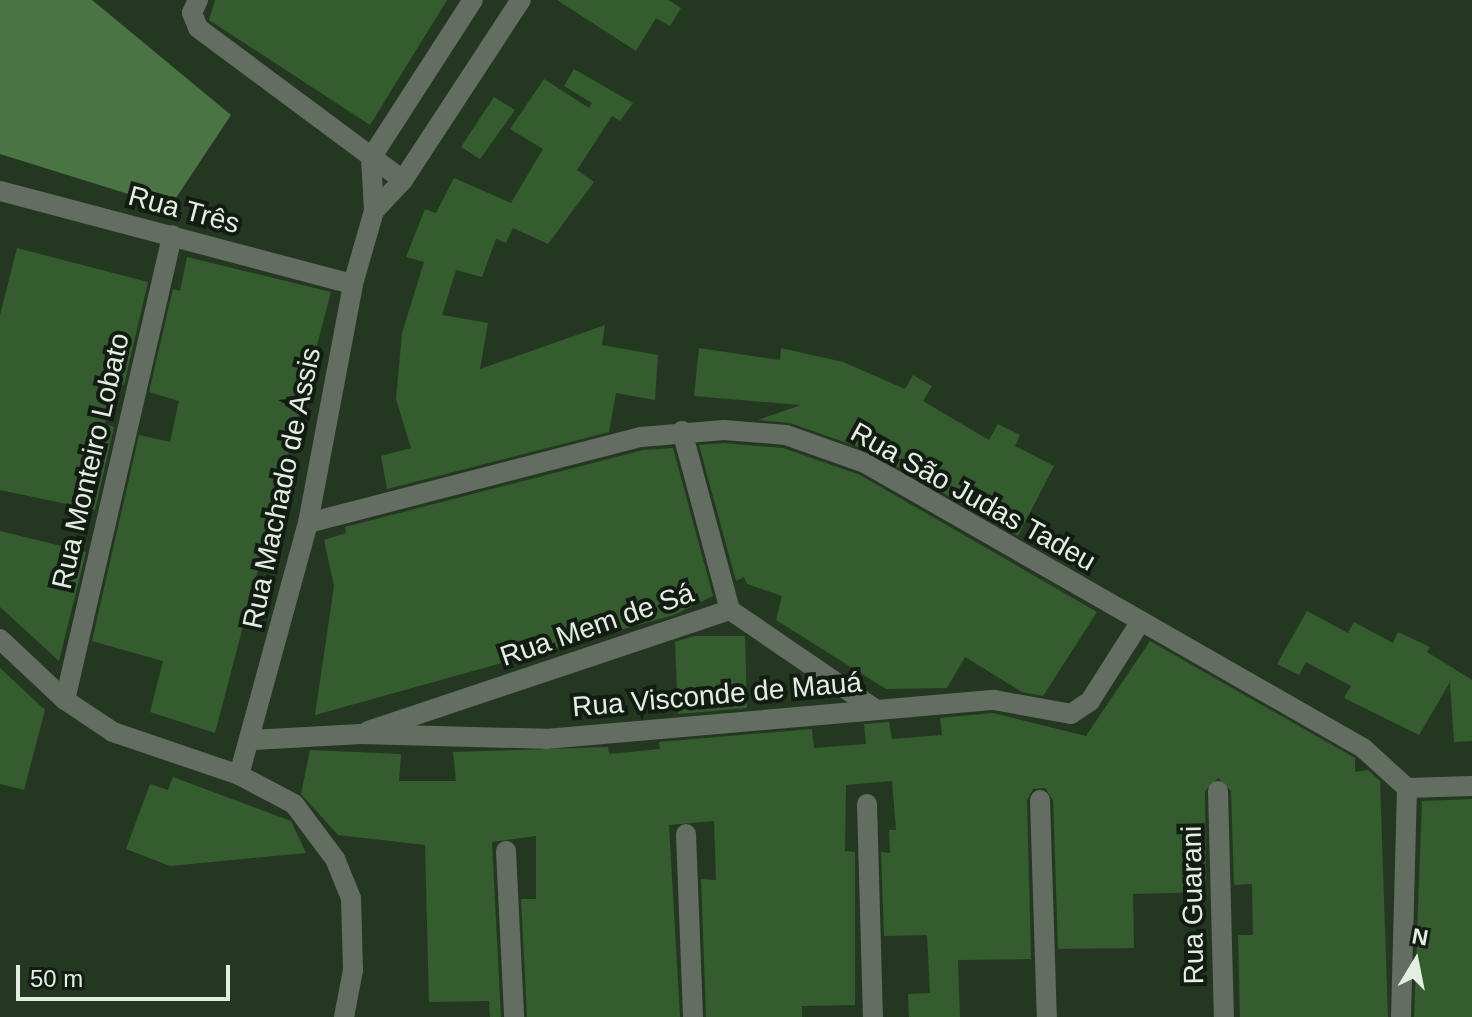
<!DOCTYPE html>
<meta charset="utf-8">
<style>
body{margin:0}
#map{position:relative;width:1472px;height:1017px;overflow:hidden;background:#243821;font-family:Helvetica,sans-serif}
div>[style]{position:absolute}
.forest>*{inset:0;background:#4b7445}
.building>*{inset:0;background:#345c2e}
.street>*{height:20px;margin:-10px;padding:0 10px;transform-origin:10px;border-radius:10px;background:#636d62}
span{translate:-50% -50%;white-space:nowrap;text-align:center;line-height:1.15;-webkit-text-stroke:8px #131c12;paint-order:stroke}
.street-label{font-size:28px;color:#e3f0e1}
.north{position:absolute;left:1376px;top:921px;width:80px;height:80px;-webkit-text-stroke:6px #131c12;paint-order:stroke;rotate:10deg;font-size:22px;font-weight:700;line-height:32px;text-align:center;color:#e3f0e1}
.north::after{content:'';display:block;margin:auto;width:28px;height:36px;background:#e3f0e1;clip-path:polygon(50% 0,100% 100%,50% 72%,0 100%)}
.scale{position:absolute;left:16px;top:965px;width:214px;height:36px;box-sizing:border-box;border:4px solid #e3f0e1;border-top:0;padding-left:10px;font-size:24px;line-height:28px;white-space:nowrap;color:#e3f0e1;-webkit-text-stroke:6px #131c12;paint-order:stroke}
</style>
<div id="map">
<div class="forest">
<i style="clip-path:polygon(0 0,92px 0,231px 115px,170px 207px,0 154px)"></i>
</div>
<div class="building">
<i style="clip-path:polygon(215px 0,447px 0,370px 125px,209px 20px)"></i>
<i style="clip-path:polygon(557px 0,668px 0,681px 8px,670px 26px,656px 18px,636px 51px)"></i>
<i style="clip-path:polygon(574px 69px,633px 103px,620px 121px,612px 116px,577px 170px,594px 182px,548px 244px,513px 228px,506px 243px,496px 239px,482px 277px,456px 270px,442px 315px,488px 323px,480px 369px,605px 325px,602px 345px,658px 355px,655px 400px,616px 393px,609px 432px,387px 489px,381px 456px,411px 448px,396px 399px,402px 333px,424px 262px,406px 257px,425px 209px,436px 213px,454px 178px,511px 203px,543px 149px,510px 129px,544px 79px,589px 108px,592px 103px,564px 86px)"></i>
<i style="clip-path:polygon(494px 97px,515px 110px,480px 159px,461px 147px)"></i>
<i style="clip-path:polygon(17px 248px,148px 282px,124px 385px,114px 382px,105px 424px,114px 427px,95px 510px,0 490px,0 315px)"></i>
<i style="clip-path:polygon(187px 257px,331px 292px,215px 733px,150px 712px,163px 661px,92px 641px,139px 435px,170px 442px,179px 401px,149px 392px,173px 289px,180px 291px)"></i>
<i style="clip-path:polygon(699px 348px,780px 360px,781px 348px,843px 362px,905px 389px,913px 375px,932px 386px,923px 401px,989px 440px,998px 424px,1020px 435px,1015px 446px,1054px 466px,1018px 536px,870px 451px,790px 423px,758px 420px,801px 405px,694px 396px)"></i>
<i style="clip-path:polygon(724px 443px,783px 448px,860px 475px,1097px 612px,1043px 696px,1022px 692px,965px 657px,947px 688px,886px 689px,776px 620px,782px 596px,747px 584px,744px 577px,736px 581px,699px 445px)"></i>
<i style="clip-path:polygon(673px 448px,713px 596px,674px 615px,315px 715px,334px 586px,324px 540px,346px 533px,345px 527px,643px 450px)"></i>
<i style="clip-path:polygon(0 531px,86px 552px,59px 661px,0 607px)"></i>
<i style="clip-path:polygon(1307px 611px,1348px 633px,1354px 622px,1393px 643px,1398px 632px,1430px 647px,1427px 652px,1472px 680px,1472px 741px,1454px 742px,1450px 682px,1419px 735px,1344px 698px,1351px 686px,1306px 662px,1299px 675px,1277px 664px)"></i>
<i style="clip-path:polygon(694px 636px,745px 636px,747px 708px,678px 714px,675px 642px)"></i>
<i style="clip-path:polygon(1150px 641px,1355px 758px,1355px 772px,1368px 770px,1380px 781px,1388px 1017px,1240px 1017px,1238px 935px,1253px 935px,1252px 884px,1234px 885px,1231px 791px,1218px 778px,1205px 791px,1206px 892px,1133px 894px,1134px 948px,1058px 949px,1053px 800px,1045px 788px,1033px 789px,1027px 800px,1031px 959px,958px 960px,960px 1017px,909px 1017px,908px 994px,930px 993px,927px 935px,884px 936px,881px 852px,890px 853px,889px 830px,896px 830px,892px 781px,846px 785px,845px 851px,855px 852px,855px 1005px,802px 1006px,802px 1017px,706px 1017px,701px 879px,716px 880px,714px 821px,669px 825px,680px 1017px,527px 1017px,521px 899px,536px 899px,536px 836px,492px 842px,501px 1017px,490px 1017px,489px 1001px,429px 1002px,425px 845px,338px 835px,301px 794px,310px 750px,401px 754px,399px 781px,456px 781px,453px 752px,608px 747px,609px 754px,660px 749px,659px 742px,812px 729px,814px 748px,866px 744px,864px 724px,889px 722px,892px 739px,942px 735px,940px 718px,993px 713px,1086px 736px)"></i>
<i style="clip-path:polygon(0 668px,45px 710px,24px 790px,0 784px)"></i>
<i style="clip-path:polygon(173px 777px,291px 821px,306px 853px,170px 866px,126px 849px,150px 784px,168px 790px)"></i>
<i style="clip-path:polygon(1472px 799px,1472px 1017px,1414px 1017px,1422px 801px)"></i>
</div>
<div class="street">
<i style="left:198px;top:0;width:14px;rotate:115deg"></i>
<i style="left:192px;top:13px;width:16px;rotate:68deg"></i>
<i style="left:198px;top:28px;width:255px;rotate:36.6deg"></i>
<i style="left:0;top:191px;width:365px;rotate:14.8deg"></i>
<i style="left:374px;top:211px;width:42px;rotate:-46.9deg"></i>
<i style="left:403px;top:180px;width:215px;rotate:-56.8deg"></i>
<i style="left:682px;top:431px;width:185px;rotate:75deg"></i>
<i style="left:308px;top:523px;width:344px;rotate:-14.5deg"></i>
<i style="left:641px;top:437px;width:83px;rotate:-4.8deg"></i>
<i style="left:724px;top:430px;width:62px;rotate:4.6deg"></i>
<i style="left:786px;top:435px;width:84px;rotate:19.5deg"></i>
<i style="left:865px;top:463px;width:574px;rotate:29.78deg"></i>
<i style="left:1363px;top:748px;width:59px;rotate:42.3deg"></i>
<i style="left:1407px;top:788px;width:65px;rotate:-1.8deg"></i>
<i style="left:0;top:639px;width:89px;rotate:43.2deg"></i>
<i style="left:65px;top:700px;width:58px;rotate:33.7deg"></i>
<i style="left:113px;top:732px;width:133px;rotate:18.8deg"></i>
<i style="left:239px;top:775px;width:62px;rotate:27.8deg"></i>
<i style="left:294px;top:804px;width:69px;rotate:53.3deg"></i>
<i style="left:335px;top:859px;width:42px;rotate:67.7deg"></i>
<i style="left:351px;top:898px;width:72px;rotate:88.4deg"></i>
<i style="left:353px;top:970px;width:48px;rotate:100.8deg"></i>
<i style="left:65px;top:700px;width:477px;rotate:-77deg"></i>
<i style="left:368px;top:731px;width:382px;rotate:-18.5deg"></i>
<i style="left:730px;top:610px;width:176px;rotate:34.3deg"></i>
<i style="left:252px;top:740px;width:109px;rotate:-3.2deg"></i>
<i style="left:361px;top:734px;width:185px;rotate:1.5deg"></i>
<i style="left:546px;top:739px;width:450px;rotate:-5deg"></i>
<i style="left:994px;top:700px;width:78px;rotate:10.3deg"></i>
<i style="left:1071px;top:714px;width:23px;rotate:-34deg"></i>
<i style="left:1090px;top:701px;width:91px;rotate:-57.5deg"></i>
<i style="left:239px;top:775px;width:261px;rotate:-74.7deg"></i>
<i style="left:308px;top:523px;width:243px;rotate:-79.3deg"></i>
<i style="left:353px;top:284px;width:76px;rotate:-74deg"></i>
<i style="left:374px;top:211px;width:53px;rotate:-93.2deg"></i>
<i style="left:371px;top:158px;width:188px;rotate:-57.2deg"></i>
<i style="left:1218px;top:791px;width:226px;rotate:88.5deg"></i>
<i style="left:1040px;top:800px;width:217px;rotate:88.2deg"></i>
<i style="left:867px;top:804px;width:213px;rotate:88.4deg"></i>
<i style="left:686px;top:834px;width:183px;rotate:87.8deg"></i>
<i style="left:506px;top:851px;width:166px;rotate:87.2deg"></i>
<i style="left:1401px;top:1017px;width:229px;rotate:-88.5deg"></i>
</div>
<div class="street-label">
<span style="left:184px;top:210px;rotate:15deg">Rua Três</span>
<span style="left:91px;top:461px;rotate:-77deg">Rua Monteiro Lobato</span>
<span style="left:282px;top:488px;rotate:-78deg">Rua Machado de Assis</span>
<span style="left:973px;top:497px;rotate:29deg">Rua São Judas Tadeu</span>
<span style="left:597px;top:625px;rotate:-19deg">Rua Mem de Sá</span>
<span style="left:717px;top:695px;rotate:-5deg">Rua Visconde de Mauá</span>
<span style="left:1193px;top:905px;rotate:-91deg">Rua Guarani</span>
</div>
<div class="north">N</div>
<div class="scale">50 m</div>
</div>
